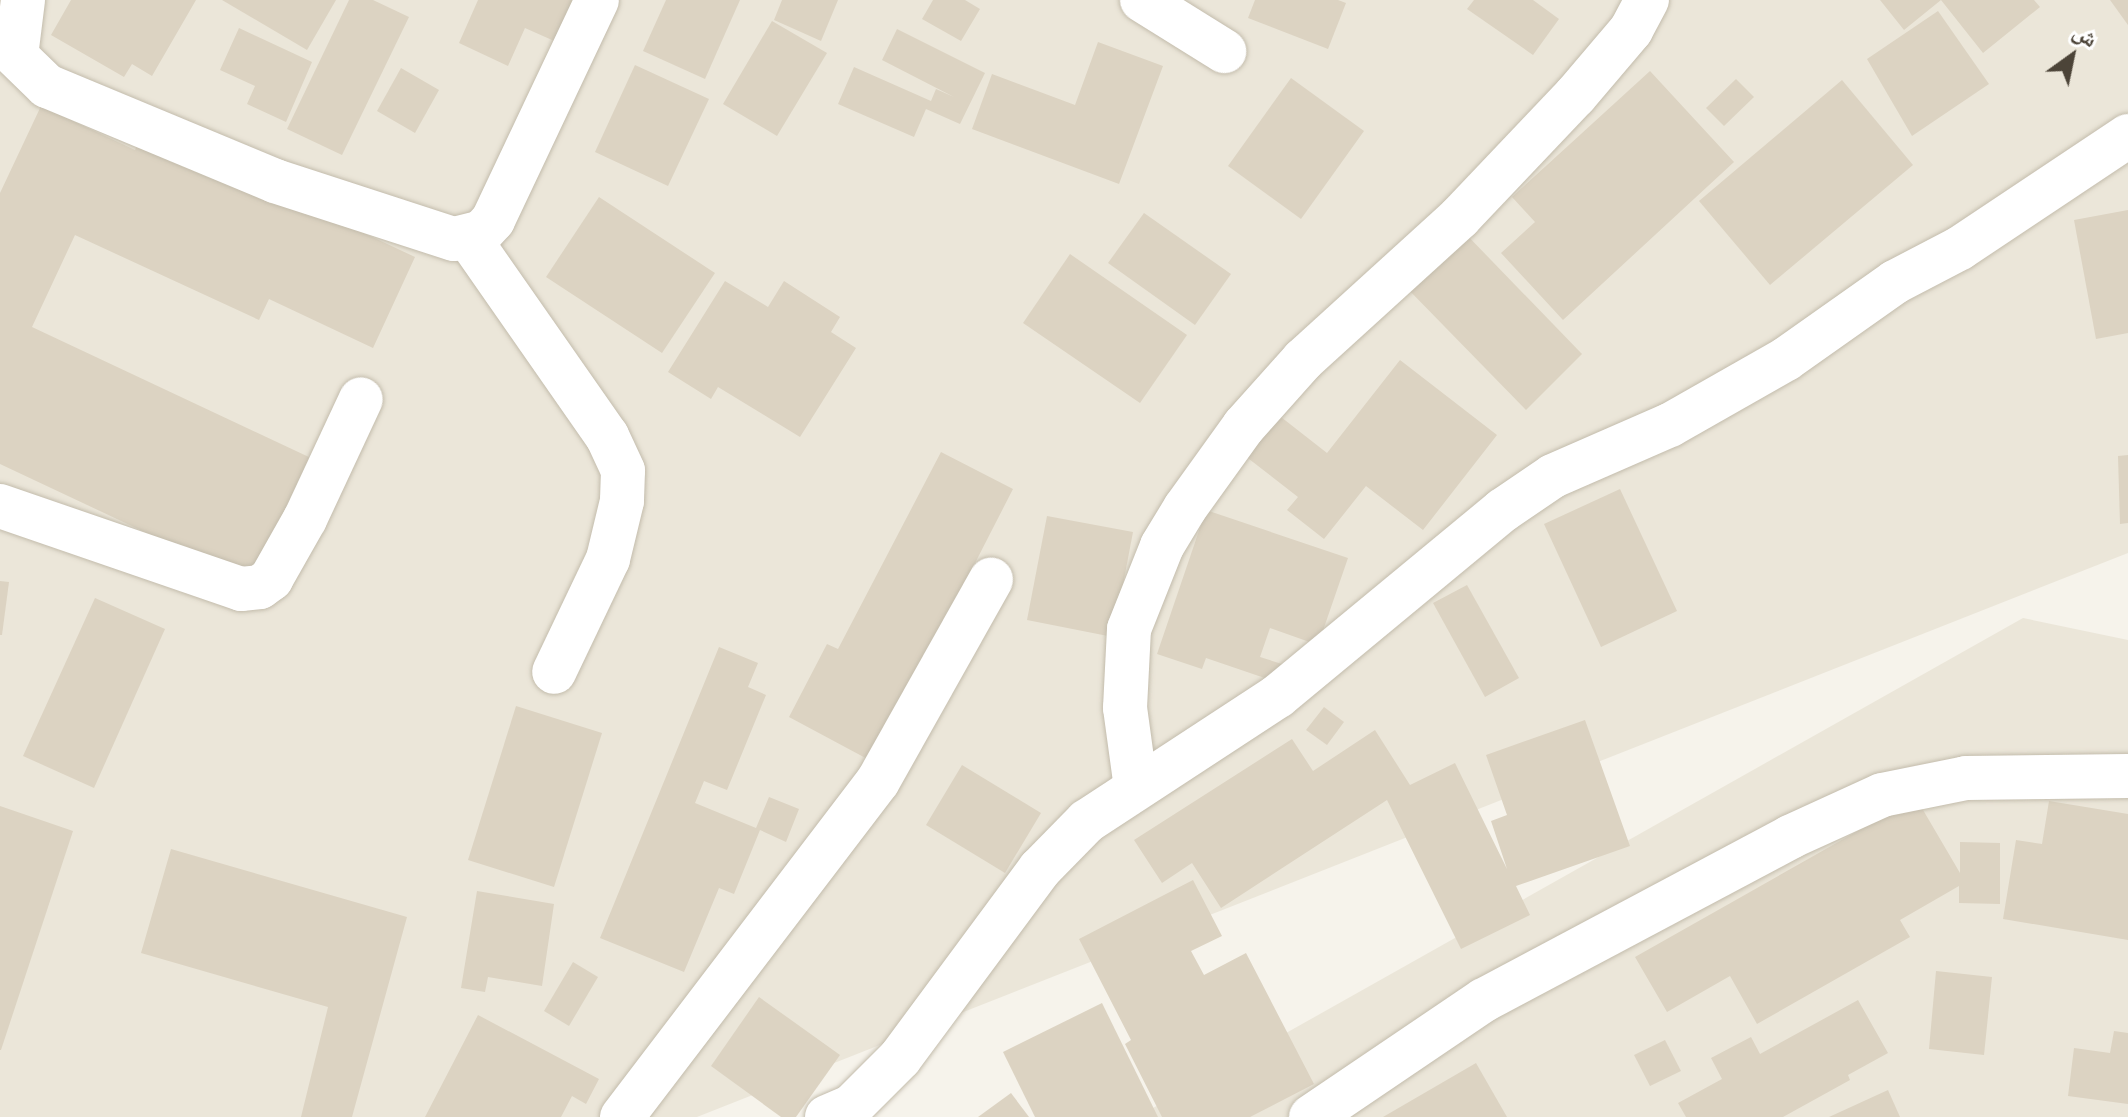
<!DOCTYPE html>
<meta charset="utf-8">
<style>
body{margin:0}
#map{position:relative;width:2128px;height:1117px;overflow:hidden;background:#f6f3eb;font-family:Montserrat,"Noto Naskh Arabic",sans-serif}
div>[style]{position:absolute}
.residential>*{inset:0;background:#ebe6d9}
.building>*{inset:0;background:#dcd3c2}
.roads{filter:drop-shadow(0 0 2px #c3bcac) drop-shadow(0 0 2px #c3bcac)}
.street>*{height:44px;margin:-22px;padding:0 22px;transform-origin:22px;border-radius:22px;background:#fff}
span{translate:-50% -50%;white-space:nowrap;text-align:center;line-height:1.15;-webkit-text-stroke:6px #fff;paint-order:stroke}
.north{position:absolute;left:2032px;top:16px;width:80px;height:80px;-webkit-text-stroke:6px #fff;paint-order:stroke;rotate:33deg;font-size:22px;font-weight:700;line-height:32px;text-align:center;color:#4c4438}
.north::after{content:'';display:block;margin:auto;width:28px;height:36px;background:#4c4438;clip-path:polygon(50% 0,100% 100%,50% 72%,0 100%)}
</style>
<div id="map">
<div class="residential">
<i style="clip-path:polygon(0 0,2128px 0,2128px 553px,697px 1117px,0 1117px)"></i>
<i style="clip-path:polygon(2023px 618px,2128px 640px,2128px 1117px,1137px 1117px)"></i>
</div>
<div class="building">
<i style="clip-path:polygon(71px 0,196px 0,152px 76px,132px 64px,124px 77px,51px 35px)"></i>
<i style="clip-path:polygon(222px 0,336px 0,307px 50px)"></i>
<i style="clip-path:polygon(349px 0,373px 0,409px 17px,342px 155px,287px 129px)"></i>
<i style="clip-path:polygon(478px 0,591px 0,570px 48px,525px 28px,508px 66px,459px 43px)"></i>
<i style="clip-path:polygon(666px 0,740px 0,705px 79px,643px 51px)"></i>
<i style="clip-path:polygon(782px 0,838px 0,821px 41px,774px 20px)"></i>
<i style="clip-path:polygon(933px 0,965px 0,980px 9px,961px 41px,922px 19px)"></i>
<i style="clip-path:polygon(1255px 0,1338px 0,1346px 3px,1328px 49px,1248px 18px)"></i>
<i style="clip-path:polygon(1474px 0,1533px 0,1559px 19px,1533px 55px,1467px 9px)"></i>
<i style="clip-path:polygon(1880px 0,2034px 0,2040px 7px,1983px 53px,1941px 0,1904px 30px)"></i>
<i style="clip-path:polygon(2110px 0,2128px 0,2128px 25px)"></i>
<i style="clip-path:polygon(1938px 11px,1989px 84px,1912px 136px,1867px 59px)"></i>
<i style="clip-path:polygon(772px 21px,827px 53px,777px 136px,723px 104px)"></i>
<i style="clip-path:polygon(239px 28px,312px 62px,286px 122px,247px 104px,255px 86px,220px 70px)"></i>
<i style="clip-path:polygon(897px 29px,985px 73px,960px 124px,926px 109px,914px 137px,838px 104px,854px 67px,931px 101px,936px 89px,954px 97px,882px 60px)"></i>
<i style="clip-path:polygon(1098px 42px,1163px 66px,1119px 184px,972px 129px,992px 74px,1075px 105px)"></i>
<i style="clip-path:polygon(635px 65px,709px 99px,668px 186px,595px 152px)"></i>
<i style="clip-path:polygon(401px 68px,439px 90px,415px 133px,377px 111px)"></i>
<i style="clip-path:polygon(1650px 71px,1734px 162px,1563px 320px,1501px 253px,1535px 222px,1512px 197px)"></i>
<i style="clip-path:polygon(1291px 78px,1364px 131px,1301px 219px,1228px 166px)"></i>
<i style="clip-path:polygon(1736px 79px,1754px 97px,1724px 126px,1706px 108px)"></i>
<i style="clip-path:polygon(1842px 80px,1913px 165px,1770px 285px,1699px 201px)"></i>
<i style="clip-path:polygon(41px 106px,135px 150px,144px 130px,415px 257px,373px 348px,269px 299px,259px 320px,75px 235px,32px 327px,328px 466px,270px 591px,0 464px,0 193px)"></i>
<i style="clip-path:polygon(599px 197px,715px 273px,662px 353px,546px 277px)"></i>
<i style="clip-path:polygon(2128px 210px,2128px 333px,2096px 339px,2074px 220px)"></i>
<i style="clip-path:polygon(1144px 213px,1231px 274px,1195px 325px,1108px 263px)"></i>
<i style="clip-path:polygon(1461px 229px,1582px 354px,1526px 410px,1404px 285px)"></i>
<i style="clip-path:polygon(1070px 254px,1187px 335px,1140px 403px,1023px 323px)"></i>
<i style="clip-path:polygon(725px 281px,768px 307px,784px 281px,840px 317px,831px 332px,856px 348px,800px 437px,718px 387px,711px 399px,668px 372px)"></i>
<i style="clip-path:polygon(1400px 360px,1497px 435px,1423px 530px,1366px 486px,1324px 539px,1287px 510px,1298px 497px,1240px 452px,1272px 410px,1327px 453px)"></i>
<i style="clip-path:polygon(941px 452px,1013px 489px,873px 762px,789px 717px,827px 644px,838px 649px)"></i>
<i style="clip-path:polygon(2128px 455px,2128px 523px,2120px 524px,2118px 456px)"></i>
<i style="clip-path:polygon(1620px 489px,1677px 611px,1601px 647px,1544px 524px)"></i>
<i style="clip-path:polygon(1206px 510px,1348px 558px,1318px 645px,1270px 628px,1260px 657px,1288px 666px,1282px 684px,1206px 658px,1202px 669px,1157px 654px)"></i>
<i style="clip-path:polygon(1047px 516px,1133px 532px,1113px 637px,1027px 620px)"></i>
<i style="clip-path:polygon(0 581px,9px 582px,2px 635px,0 635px)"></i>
<i style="clip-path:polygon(1467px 585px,1519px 678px,1485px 697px,1433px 603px)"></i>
<i style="clip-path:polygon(95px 598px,165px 629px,94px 788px,23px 756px)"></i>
<i style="clip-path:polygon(719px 647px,758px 663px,748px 687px,766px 695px,727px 790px,704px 781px,695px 803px,756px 828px,769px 797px,799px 809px,786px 842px,760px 830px,734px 894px,719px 888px,684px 972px,600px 938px)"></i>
<i style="clip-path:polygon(516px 706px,602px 733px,554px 887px,468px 860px)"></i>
<i style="clip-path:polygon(1324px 707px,1344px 722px,1327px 745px,1306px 730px)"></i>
<i style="clip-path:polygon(1585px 720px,1630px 846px,1516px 886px,1530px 915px,1461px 949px,1387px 800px,1221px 908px,1192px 863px,1162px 883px,1134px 840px,1292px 739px,1313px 771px,1375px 730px,1410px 785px,1455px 763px,1507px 869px,1491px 821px,1507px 815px,1486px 755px)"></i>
<i style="clip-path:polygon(962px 765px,1041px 813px,1005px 873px,926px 825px)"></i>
<i style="clip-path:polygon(1916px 798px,1960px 873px,1960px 842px,2000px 843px,2000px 904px,1959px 903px,1959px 886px,1900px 920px,1910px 937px,1757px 1024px,1730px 976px,1667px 1012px,1635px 957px)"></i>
<i style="clip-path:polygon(2049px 801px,2128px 814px,2128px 940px,2003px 919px,2016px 840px,2042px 844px)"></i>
<i style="clip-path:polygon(0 806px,73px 831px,1px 1050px,0 1050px)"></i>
<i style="clip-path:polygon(171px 849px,407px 917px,352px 1117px,301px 1117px,328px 1007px,141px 953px)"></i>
<i style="clip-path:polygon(1193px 880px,1222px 936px,1191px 951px,1204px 975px,1246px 953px,1314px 1084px,1250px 1117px,1162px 1117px,1125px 1044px,1131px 1040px,1079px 939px)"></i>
<i style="clip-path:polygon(477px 891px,554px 904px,542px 986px,488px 977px,485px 992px,461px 988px)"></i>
<i style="clip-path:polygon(573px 962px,598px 977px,569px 1026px,544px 1011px)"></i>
<i style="clip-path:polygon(1936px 971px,1992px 977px,1984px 1055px,1929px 1049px)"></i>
<i style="clip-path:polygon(759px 997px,840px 1055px,796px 1117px,781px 1117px,711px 1066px)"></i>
<i style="clip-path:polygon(1858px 1000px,1888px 1053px,1848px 1075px,1850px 1080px,1783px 1117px,1686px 1117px,1678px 1103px,1722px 1079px,1711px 1058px,1751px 1037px,1760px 1054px)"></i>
<i style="clip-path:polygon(1102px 1003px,1158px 1117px,1035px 1117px,1003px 1052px)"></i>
<i style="clip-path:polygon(478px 1015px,599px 1079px,586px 1104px,572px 1096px,561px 1117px,425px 1117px)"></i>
<i style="clip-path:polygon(2114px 1031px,2128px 1033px,2128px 1104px,2068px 1096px,2074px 1048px,2110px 1053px)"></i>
<i style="clip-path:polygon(1665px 1040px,1681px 1071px,1650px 1086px,1634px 1055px)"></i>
<i style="clip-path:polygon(1476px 1063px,1507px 1117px,1383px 1117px)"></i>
<i style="clip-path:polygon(1888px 1090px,1900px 1117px,1829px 1117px)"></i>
<i style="clip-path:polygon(1011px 1093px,1029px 1117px,978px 1117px)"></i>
</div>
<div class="roads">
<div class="street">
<i style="left:23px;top:0;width:56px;rotate:97.1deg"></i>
<i style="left:16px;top:56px;width:43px;rotate:44.1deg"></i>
<i style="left:47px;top:86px;width:247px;rotate:22.6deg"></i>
<i style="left:275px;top:181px;width:188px;rotate:18deg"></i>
<i style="left:454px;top:239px;width:29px;rotate:-14deg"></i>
<i style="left:482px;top:232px;width:16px;rotate:-47deg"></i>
<i style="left:493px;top:220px;width:243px;rotate:-64.7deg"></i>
<i style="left:1142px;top:0;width:97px;rotate:31.9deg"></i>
<i style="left:468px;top:237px;width:243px;rotate:55.1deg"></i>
<i style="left:607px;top:436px;width:38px;rotate:65deg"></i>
<i style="left:623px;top:471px;width:30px;rotate:92deg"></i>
<i style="left:622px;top:501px;width:60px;rotate:103.6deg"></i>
<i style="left:608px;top:559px;width:125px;rotate:115.5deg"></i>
<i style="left:0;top:506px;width:255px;rotate:19deg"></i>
<i style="left:241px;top:589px;width:19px;rotate:-6deg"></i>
<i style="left:260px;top:587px;width:14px;rotate:-36deg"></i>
<i style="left:271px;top:579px;width:69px;rotate:-60.5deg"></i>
<i style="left:305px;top:519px;width:132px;rotate:-65deg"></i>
<i style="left:1136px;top:788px;width:81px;rotate:-97.8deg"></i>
<i style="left:1125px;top:708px;width:79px;rotate:-87.1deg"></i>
<i style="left:1129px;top:629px;width:89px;rotate:-68.3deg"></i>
<i style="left:1162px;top:546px;width:44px;rotate:-58.8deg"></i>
<i style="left:1185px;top:508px;width:101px;rotate:-54.3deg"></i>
<i style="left:1244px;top:426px;width:89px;rotate:-48.2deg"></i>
<i style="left:1303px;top:360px;width:212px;rotate:-42.3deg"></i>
<i style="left:1460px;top:217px;width:167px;rotate:-46.5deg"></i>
<i style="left:1575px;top:96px;width:87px;rotate:-49.7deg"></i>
<i style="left:1631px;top:30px;width:34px;rotate:-62deg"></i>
<i style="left:622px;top:1117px;width:422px;rotate:-52.7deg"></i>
<i style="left:878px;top:781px;width:231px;rotate:-60.7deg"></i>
<i style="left:827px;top:1117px;width:26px;rotate:-23deg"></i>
<i style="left:851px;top:1107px;width:69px;rotate:-45deg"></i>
<i style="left:900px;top:1058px;width:235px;rotate:-53.5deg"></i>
<i style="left:1040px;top:869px;width:67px;rotate:-45.6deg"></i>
<i style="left:1087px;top:821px;width:228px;rotate:-33.2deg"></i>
<i style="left:1278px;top:696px;width:292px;rotate:-39.6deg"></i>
<i style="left:1503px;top:510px;width:60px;rotate:-34.2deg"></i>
<i style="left:1553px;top:476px;width:128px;rotate:-23.6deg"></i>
<i style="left:1670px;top:425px;width:133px;rotate:-29.6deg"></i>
<i style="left:1786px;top:359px;width:133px;rotate:-35.2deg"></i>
<i style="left:1895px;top:282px;width:73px;rotate:-27.6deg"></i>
<i style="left:1960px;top:248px;width:202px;rotate:-33.7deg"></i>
<i style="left:1311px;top:1117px;width:209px;rotate:-34.1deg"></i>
<i style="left:1484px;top:1000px;width:347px;rotate:-28deg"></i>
<i style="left:1790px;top:837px;width:101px;rotate:-24.5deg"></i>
<i style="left:1882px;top:795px;width:86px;rotate:-11.4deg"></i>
<i style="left:1966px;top:778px;width:162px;rotate:-0.7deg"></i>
</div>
</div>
<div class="north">ش</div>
</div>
